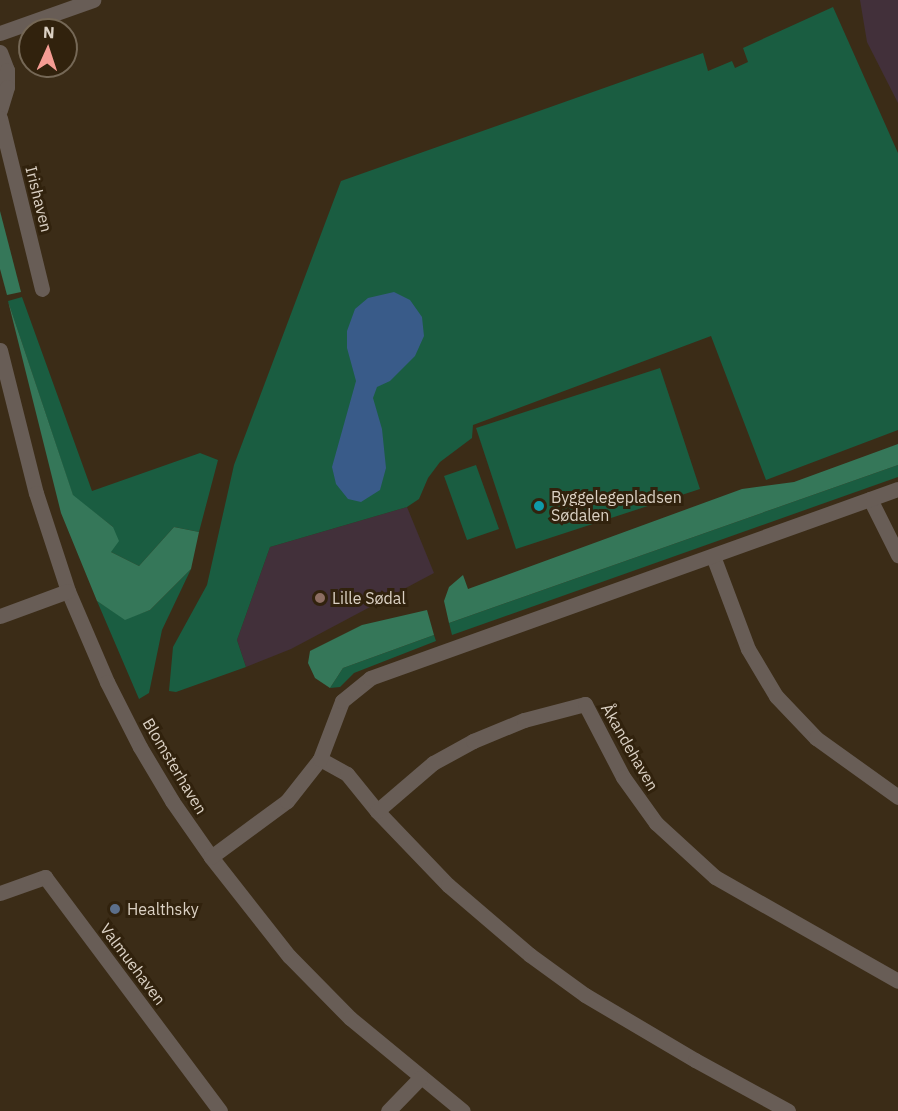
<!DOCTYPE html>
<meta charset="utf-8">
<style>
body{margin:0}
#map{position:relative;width:898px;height:1111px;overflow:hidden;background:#3b2c17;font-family:"IBM Plex Sans",sans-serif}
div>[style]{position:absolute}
.education>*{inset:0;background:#42303a}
.green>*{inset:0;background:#1a5d41}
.forest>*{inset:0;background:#357759}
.water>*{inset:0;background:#395b89}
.minor>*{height:15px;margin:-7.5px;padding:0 7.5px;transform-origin:7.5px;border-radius:7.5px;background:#685d56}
.dots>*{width:16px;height:16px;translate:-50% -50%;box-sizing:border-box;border:3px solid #31220d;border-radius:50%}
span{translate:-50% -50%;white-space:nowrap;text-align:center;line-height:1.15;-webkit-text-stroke:6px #31220d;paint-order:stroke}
.street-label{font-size:16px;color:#dbd1c4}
.poi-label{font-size:16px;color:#dbd1c4}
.left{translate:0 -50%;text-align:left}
.north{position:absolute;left:18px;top:18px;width:60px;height:60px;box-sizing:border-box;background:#31220d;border:2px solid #756856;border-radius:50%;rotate:3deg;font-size:16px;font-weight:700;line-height:24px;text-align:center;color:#dbd1c4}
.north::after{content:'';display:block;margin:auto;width:21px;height:27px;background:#f59c93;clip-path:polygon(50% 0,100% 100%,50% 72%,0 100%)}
</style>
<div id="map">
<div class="education">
<i style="clip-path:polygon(860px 0,898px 0,898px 103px,867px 42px)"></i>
<i style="clip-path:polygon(407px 507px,434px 573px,291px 649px,246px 667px,237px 640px,270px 547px)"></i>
</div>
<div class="green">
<i style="clip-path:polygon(833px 7px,898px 153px,898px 430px,766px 480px,711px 336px,473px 425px,472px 438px,440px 462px,428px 478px,419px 499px,407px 507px,270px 547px,237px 640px,246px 667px,176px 692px,169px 691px,173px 647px,207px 585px,234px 465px,341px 181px,703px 53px,708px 71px,732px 61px,735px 68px,748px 62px,743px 48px)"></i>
<i style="clip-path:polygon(22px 297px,92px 491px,200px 453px,218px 460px,199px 532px,174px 527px,139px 566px,111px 552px,113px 527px,73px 496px,8px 301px)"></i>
<i style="clip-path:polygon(660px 368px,700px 489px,516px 549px,476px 428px)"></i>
<i style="clip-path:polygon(476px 465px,499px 529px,467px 540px,444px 476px)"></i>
<i style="clip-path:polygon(898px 465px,898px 477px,452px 635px,449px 623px)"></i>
<i style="clip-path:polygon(191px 569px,162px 630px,149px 693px,139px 699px,97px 601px,125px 619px,150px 610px)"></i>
<i style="clip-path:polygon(434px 635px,436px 641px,354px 673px,340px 687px,330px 688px,343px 668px)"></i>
</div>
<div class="forest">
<i style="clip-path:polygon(0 211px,21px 292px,7px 295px,0 269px)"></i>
<i style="clip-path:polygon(8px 301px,73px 495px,113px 527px,119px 541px,111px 552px,139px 566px,174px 527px,199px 532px,191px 569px,150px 610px,125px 620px,97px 601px,61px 513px)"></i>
<i style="clip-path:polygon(898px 444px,898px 465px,449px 623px,444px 601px,449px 587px,463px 575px,468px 589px,742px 489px,794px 482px)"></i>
<i style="clip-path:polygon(427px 610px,434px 635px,343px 668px,330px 688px,315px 678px,308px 663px,310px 651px,362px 625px)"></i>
</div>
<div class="water">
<i style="clip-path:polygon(394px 292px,410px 300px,422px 317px,424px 336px,415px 356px,390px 381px,377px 387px,373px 398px,382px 429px,386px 468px,380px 490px,361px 502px,348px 499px,336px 484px,332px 467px,356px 381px,347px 348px,347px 331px,355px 309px,368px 298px)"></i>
</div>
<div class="minor">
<i style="left:0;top:33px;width:99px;rotate:-19.5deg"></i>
<i style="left:0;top:52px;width:19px;rotate:69deg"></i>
<i style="left:7px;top:70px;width:17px;rotate:90deg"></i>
<i style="left:7px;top:87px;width:24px;rotate:107deg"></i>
<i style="left:0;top:118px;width:176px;rotate:76.2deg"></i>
<i style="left:0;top:350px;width:147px;rotate:75.9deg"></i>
<i style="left:36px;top:493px;width:103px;rotate:71.9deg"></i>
<i style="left:68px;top:591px;width:99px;rotate:66.8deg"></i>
<i style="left:107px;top:682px;width:73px;rotate:63.1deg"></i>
<i style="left:140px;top:747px;width:63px;rotate:59.3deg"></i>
<i style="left:172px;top:801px;width:68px;rotate:55.1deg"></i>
<i style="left:211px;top:857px;width:126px;rotate:51.8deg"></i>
<i style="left:289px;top:956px;width:87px;rotate:45.5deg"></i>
<i style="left:350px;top:1018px;width:146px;rotate:39.5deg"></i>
<i style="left:870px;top:499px;width:63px;rotate:63.4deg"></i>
<i style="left:713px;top:556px;width:99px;rotate:69.4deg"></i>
<i style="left:748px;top:649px;width:55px;rotate:59.2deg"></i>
<i style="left:776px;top:696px;width:58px;rotate:46.4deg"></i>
<i style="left:816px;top:738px;width:101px;rotate:35.7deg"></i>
<i style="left:0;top:616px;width:72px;rotate:-20.2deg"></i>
<i style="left:320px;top:759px;width:31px;rotate:29deg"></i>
<i style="left:347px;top:774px;width:48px;rotate:51deg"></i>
<i style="left:377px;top:811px;width:103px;rotate:46.2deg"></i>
<i style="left:448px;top:885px;width:108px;rotate:40.5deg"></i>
<i style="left:530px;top:955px;width:68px;rotate:36deg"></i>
<i style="left:585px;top:995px;width:128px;rotate:30.6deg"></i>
<i style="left:695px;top:1060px;width:106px;rotate:28.7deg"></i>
<i style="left:377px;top:811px;width:74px;rotate:-40.6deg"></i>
<i style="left:433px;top:763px;width:46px;rotate:-28.8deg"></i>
<i style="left:473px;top:741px;width:55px;rotate:-22.4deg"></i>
<i style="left:524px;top:720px;width:63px;rotate:-14.7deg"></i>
<i style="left:585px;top:704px;width:82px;rotate:62.5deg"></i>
<i style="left:623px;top:777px;width:57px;rotate:54.3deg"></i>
<i style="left:656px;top:823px;width:80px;rotate:42.5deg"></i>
<i style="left:715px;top:877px;width:210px;rotate:29.6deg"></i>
<i style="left:211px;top:857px;width:94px;rotate:-36.4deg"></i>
<i style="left:287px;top:801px;width:53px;rotate:-51.8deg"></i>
<i style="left:320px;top:759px;width:62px;rotate:-69.2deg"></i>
<i style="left:342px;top:701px;width:36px;rotate:-39deg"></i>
<i style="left:370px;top:678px;width:561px;rotate:-19.7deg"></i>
<i style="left:0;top:893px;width:48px;rotate:-19.6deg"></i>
<i style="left:45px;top:877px;width:292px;rotate:53.2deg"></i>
<i style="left:388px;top:1111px;width:46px;rotate:-45.9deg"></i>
</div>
<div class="dots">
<i style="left:539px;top:506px;background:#0f9aa8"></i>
<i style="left:320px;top:598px;background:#8d6e63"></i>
<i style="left:115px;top:909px;background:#5c6f8a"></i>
</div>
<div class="street-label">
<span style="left:39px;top:199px;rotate:76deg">Irishaven</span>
<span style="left:630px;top:747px;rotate:60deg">Åkandehaven</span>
<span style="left:175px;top:766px;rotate:59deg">Blomsterhaven</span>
<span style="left:133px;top:964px;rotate:53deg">Valmuehaven</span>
</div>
<div class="poi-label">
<span class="left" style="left:551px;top:506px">Byggelegepladsen<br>Sødalen</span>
<span class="left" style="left:332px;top:598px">Lille Sødal</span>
<span class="left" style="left:127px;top:909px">Healthsky</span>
</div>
<div class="north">N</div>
</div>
